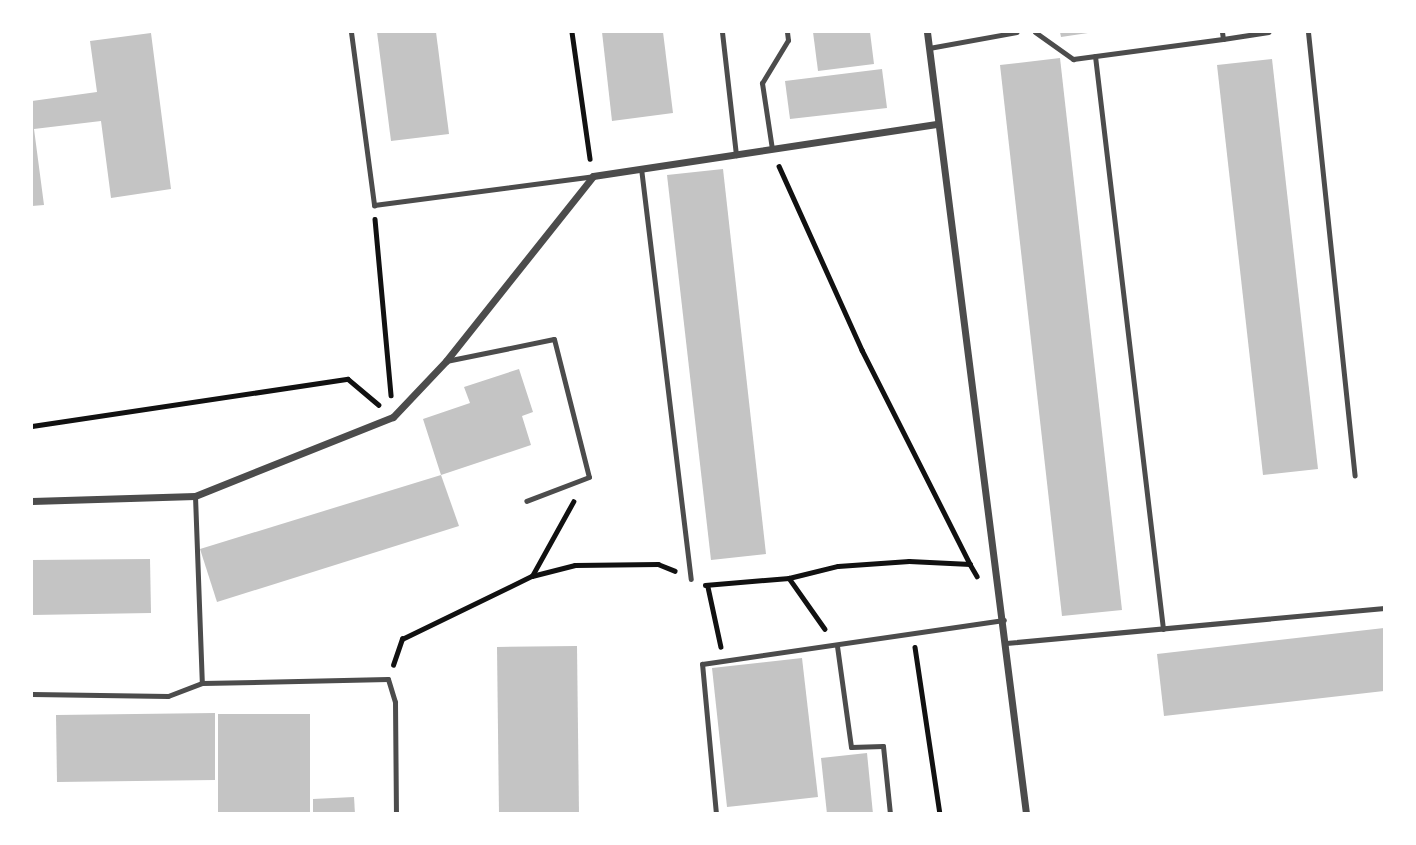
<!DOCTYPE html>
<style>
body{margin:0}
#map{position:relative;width:1416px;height:845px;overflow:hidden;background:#fff;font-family:"Roboto Serif",serif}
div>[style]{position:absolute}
.building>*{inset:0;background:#c4c4c4}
.path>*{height:4.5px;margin:-2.25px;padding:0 2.25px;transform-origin:2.25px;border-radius:2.25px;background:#111}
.service>*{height:5px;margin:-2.5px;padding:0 2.5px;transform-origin:2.5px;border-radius:2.5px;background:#4c4c4c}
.minor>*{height:7px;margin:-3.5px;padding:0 3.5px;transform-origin:3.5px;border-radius:3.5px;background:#4c4c4c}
span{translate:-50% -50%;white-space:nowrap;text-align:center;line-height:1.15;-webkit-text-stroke:7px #fff;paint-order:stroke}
.frame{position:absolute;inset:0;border:33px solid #fff;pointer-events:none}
</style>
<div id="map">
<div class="building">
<i style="clip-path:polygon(377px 32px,436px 32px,449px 134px,391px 141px)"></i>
<i style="clip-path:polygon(602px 32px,663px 32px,673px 113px,612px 121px)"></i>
<i style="clip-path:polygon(813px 32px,870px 32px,874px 64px,818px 71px)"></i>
<i style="clip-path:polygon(1060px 32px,1088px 32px,1088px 33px,1061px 37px)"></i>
<i style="clip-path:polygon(151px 33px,171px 189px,111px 198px,101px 121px,34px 129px,44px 205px,32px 206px,32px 101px,97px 92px,90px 41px)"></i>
<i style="clip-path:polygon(1060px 58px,1122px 610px,1062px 616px,1000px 65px)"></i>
<i style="clip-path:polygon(1272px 59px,1318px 469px,1263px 475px,1217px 65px)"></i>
<i style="clip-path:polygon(882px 69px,887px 108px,790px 119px,785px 81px)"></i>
<i style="clip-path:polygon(723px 169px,766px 554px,711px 560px,667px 175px)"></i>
<i style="clip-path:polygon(519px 369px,533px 412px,522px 416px,531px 445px,441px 475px,423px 419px,470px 403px,464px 387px)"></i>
<i style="clip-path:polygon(441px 475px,459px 526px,217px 602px,200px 549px)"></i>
<i style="clip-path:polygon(150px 559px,151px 613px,32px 615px,32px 560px)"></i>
<i style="clip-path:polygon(1384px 628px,1384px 691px,1164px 716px,1157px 654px)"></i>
<i style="clip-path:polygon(577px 646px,579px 814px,499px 814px,497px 647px)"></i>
<i style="clip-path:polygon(802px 658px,818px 797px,727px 807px,712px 668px)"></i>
<i style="clip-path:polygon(215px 713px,215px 780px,57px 782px,56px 715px)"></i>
<i style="clip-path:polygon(218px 714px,310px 714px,310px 814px,218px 814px)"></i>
<i style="clip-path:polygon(867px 753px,873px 814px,827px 814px,821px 758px)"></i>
<i style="clip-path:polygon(354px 797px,355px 814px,313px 814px,313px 799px)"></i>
</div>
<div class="path">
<i style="left:572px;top:32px;width:128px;rotate:81.9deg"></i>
<i style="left:779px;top:166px;width:202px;rotate:65.7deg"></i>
<i style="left:862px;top:350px;width:240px;rotate:63.2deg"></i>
<i style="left:375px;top:219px;width:177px;rotate:84.8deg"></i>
<i style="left:32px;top:426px;width:319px;rotate:-8.5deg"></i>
<i style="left:348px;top:379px;width:40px;rotate:40deg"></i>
<i style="left:532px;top:576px;width:44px;rotate:-14.3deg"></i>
<i style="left:575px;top:565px;width:83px;rotate:-0.7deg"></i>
<i style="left:658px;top:564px;width:18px;rotate:22deg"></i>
<i style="left:789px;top:578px;width:62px;rotate:54.8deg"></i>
<i style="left:705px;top:585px;width:84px;rotate:-4.8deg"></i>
<i style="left:789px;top:578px;width:50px;rotate:-13.8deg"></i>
<i style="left:838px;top:566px;width:71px;rotate:-4deg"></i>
<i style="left:909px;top:561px;width:61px;rotate:2.8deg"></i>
<i style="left:970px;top:564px;width:14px;rotate:60deg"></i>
<i style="left:708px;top:587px;width:61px;rotate:77.8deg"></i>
<i style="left:915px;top:647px;width:169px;rotate:81.5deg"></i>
<i style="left:393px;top:665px;width:28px;rotate:-71deg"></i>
<i style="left:402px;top:639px;width:144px;rotate:-25.9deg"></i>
<i style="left:532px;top:576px;width:85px;rotate:-61deg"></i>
</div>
<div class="service">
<i style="left:351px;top:32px;width:175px;rotate:82.4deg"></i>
<i style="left:374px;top:205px;width:221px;rotate:-7.5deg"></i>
<i style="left:722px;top:32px;width:124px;rotate:83.5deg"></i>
<i style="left:1035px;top:32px;width:47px;rotate:35.4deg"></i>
<i style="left:1073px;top:59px;width:151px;rotate:-7.6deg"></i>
<i style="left:1223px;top:39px;width:7px;rotate:-98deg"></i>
<i style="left:1308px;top:32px;width:446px;rotate:84deg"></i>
<i style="left:1223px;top:39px;width:46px;rotate:-8.8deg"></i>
<i style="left:929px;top:48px;width:89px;rotate:-10.3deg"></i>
<i style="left:1095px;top:56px;width:577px;rotate:83.23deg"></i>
<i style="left:772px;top:149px;width:67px;rotate:-98.6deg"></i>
<i style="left:762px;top:83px;width:50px;rotate:-58.8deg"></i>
<i style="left:788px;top:40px;width:8px;rotate:-97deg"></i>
<i style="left:641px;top:168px;width:414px;rotate:83.1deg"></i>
<i style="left:446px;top:361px;width:110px;rotate:-11.5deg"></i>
<i style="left:554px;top:339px;width:142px;rotate:75.8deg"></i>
<i style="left:589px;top:477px;width:67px;rotate:159.1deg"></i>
<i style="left:195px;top:496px;width:187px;rotate:87.9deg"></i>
<i style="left:1006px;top:643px;width:380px;rotate:-5.3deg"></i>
<i style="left:837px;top:646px;width:102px;rotate:82.1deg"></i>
<i style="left:851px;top:747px;width:32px;rotate:-2deg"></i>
<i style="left:883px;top:746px;width:68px;rotate:84.1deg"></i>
<i style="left:32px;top:694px;width:136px;rotate:0.8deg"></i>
<i style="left:168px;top:696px;width:36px;rotate:-21deg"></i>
<i style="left:202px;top:683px;width:186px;rotate:-1.2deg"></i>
<i style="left:388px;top:679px;width:24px;rotate:73deg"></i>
<i style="left:395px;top:702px;width:112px;rotate:89.5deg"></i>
<i style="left:716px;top:814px;width:151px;rotate:-95.3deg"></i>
<i style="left:702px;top:664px;width:305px;rotate:-8.3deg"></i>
</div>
<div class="minor">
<i style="left:927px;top:32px;width:788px;rotate:82.78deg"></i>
<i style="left:32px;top:501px;width:163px;rotate:-1.8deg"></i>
<i style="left:195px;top:496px;width:213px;rotate:-21.8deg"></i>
<i style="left:393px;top:417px;width:77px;rotate:-46.6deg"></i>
<i style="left:446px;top:361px;width:236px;rotate:-51.5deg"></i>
<i style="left:593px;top:176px;width:349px;rotate:-8.6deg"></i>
</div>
<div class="frame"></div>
</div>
